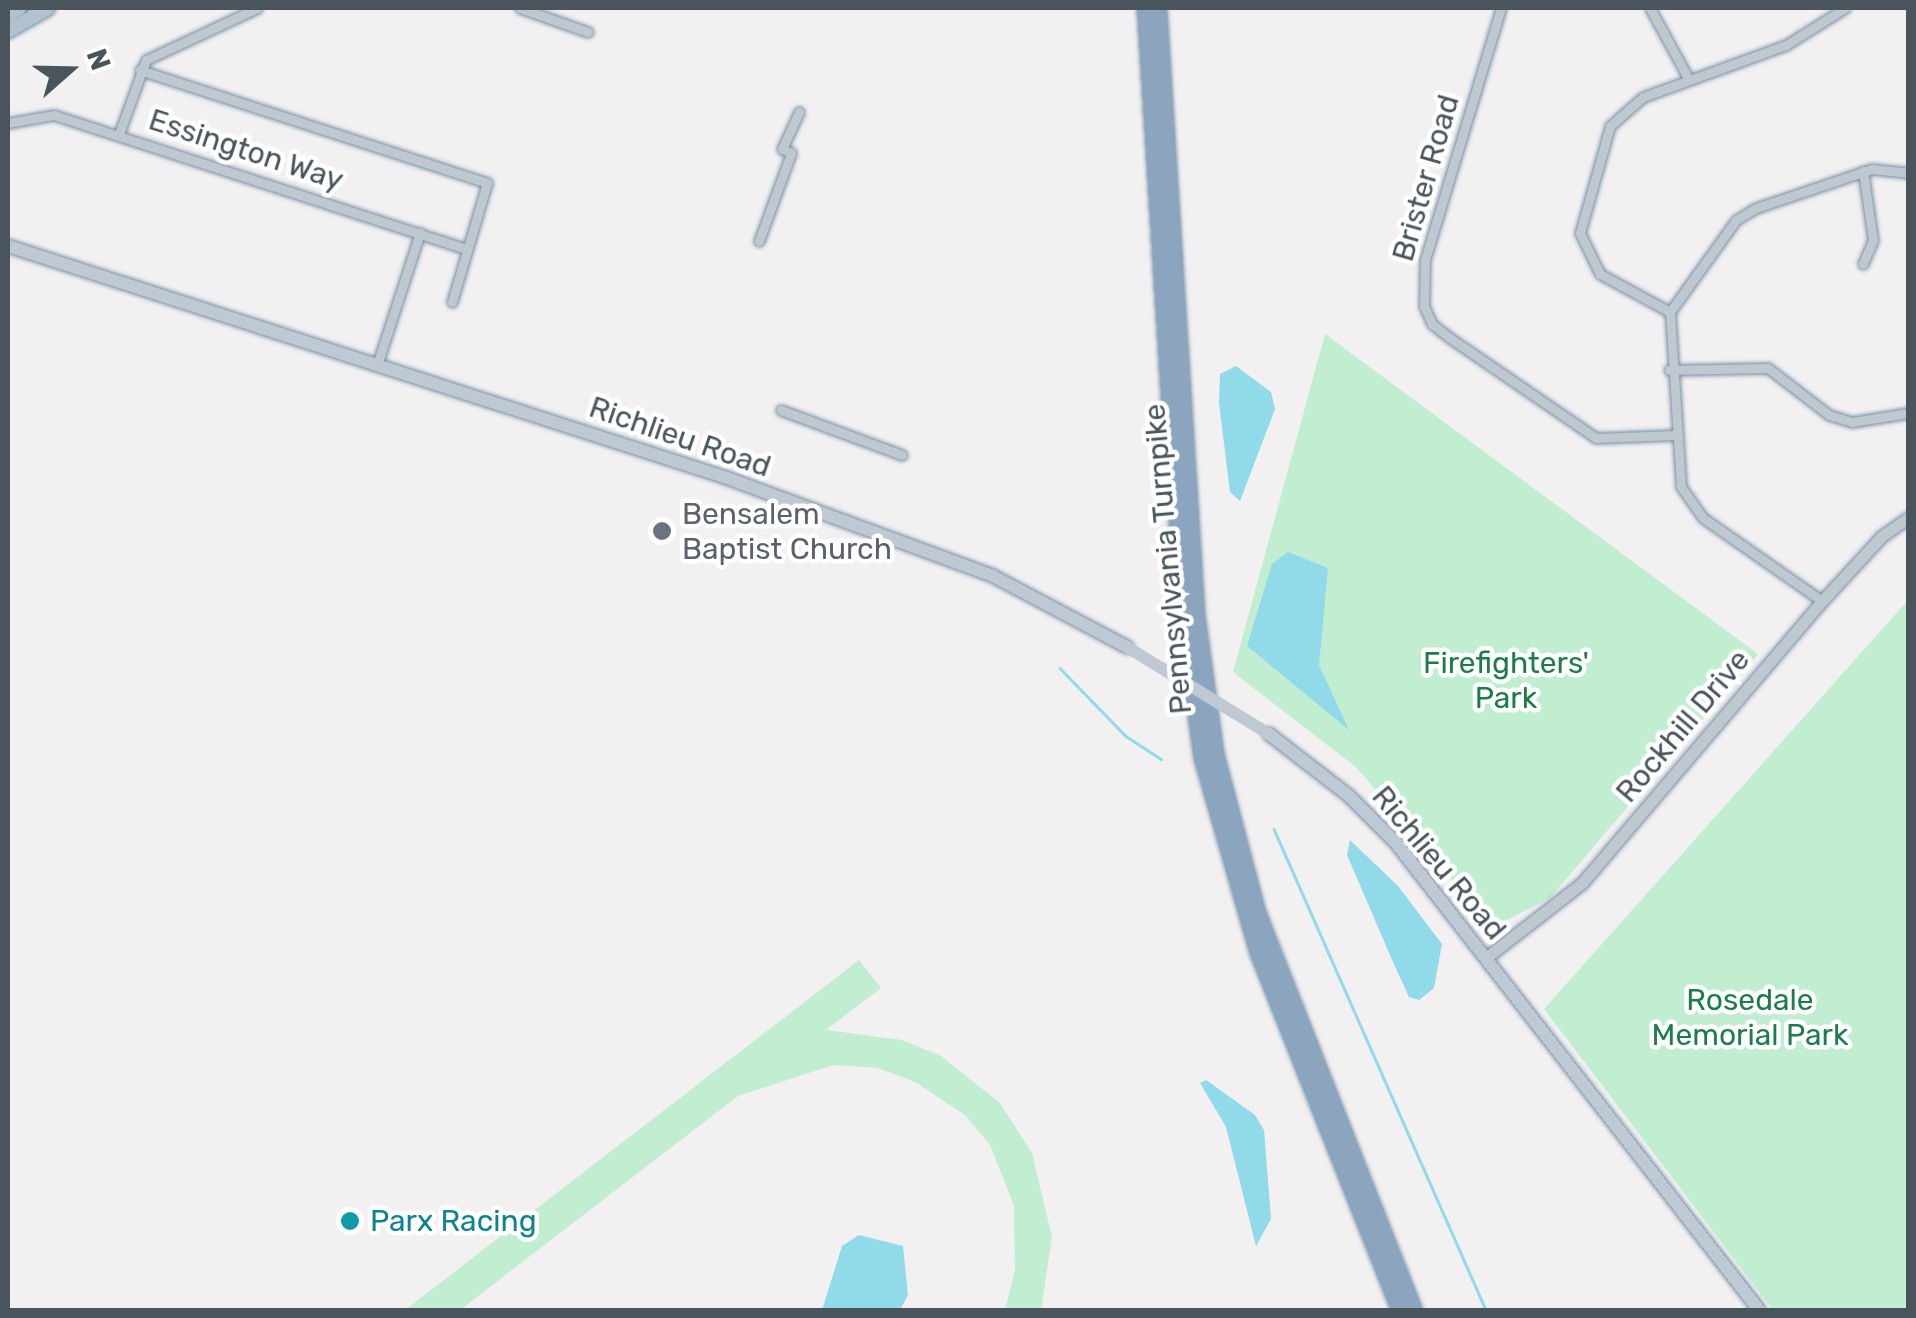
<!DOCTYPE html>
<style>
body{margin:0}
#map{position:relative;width:1916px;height:1318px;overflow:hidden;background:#f3f0f1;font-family:Rubik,sans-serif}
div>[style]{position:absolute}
.green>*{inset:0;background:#c1eed1}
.water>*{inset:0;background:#90dae9}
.stream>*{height:2.5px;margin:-1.25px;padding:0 1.25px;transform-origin:1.25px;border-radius:1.25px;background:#90dae9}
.roads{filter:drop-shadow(0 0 2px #7590a9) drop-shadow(0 0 2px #7590a9)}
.minor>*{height:9px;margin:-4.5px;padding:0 4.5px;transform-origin:4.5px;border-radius:4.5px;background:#bfc8cf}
.tertiary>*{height:11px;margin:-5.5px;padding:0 5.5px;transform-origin:5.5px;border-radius:5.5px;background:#bfc8cf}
.secondary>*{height:12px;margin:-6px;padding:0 6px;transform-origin:6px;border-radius:6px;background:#bfc9d3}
.primary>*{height:14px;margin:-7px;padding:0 7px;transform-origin:7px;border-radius:7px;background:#b1c1ce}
.motorway>*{height:15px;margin:-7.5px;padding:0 7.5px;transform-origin:7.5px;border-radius:7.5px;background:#8aa5bd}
.secondary-bridge>*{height:12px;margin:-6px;padding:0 6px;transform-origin:6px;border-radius:6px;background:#bfc9d3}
.dots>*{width:28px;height:28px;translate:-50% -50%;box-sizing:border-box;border:5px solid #fff;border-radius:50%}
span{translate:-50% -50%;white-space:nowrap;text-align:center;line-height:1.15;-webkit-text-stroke:9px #fff;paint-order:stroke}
.street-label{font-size:30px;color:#49545d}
.worship-label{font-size:30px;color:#5b616d}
.left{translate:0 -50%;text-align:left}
.park-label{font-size:30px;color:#1b7d49}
.culture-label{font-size:30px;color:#0d838f}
.frame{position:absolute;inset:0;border:10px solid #49545d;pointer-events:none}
.north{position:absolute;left:20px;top:20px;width:100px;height:100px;-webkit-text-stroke:8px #fff;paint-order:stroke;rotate:70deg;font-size:28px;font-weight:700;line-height:40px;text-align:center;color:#49545d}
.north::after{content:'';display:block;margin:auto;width:35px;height:45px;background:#49545d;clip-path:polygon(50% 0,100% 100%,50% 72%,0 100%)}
</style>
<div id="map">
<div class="green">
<i style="clip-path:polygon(1325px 334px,1758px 654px,1550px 898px,1492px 928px,1357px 768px,1233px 672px)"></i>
<i style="clip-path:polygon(1908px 600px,1908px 1310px,1773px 1310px,1544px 1009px)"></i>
<i style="clip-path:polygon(859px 960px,881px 988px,826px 1030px,902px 1040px,941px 1056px,999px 1102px,1032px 1153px,1052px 1237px,1041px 1310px,1005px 1310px,1015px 1270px,1014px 1206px,990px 1145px,965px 1115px,917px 1083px,878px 1068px,833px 1065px,738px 1096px,460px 1310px,405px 1310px)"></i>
</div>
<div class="water">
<i style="clip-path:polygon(1236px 366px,1271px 392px,1275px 409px,1240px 501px,1230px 492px,1219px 403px,1220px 374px)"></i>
<i style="clip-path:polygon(1288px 552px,1328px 568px,1319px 665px,1349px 730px,1247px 646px,1272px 564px)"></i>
<i style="clip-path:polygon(1350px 840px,1398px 886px,1442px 944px,1434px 988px,1419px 1000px,1409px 997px,1393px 962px,1347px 855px)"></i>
<i style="clip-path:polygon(1206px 1080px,1255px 1115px,1264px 1130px,1271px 1219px,1256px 1246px,1226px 1127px,1200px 1083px)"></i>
<i style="clip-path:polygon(859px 1235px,903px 1246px,908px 1295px,900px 1310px,822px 1310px,842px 1246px)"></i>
</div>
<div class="stream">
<i style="left:1060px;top:668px;width:95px;rotate:45.9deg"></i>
<i style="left:1126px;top:736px;width:42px;rotate:33.3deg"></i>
<i style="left:1274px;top:829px;width:526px;rotate:66.21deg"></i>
</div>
<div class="roads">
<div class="minor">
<i style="left:520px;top:8px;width:72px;rotate:19.4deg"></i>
<i style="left:1501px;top:8px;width:263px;rotate:106.8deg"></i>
<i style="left:1425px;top:260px;width:46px;rotate:91.2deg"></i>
<i style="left:1424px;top:306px;width:20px;rotate:66deg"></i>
<i style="left:1432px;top:324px;width:23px;rotate:38deg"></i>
<i style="left:1450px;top:338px;width:177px;rotate:34.4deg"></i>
<i style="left:1596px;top:438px;width:78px;rotate:-2.2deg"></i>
<i style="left:1650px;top:8px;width:77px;rotate:61.4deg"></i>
<i style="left:140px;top:70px;width:365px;rotate:18deg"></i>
<i style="left:487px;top:183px;width:124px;rotate:106.4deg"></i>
<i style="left:8px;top:123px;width:47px;rotate:-9.9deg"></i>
<i style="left:54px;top:115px;width:434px;rotate:18deg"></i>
<i style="left:119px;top:134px;width:79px;rotate:-70deg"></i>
<i style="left:146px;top:60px;width:123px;rotate:-25.1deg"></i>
<i style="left:1863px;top:171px;width:70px;rotate:81.8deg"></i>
<i style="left:1873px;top:240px;width:26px;rotate:113deg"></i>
<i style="left:759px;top:241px;width:94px;rotate:-70deg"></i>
<i style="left:791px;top:153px;width:10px;rotate:-156deg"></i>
<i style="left:782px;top:149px;width:41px;rotate:-65.3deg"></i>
<i style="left:1670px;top:312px;width:80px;rotate:-151.5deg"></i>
<i style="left:1600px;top:274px;width:46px;rotate:-116deg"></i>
<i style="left:1580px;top:233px;width:111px;rotate:-74.3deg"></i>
<i style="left:1610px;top:126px;width:44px;rotate:-41.3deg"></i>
<i style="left:1643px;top:97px;width:152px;rotate:-20deg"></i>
<i style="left:1786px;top:45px;width:70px;rotate:-32.1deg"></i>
<i style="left:378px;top:362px;width:136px;rotate:-72deg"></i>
<i style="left:1669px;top:370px;width:99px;rotate:-1.2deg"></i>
<i style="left:1768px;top:368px;width:77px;rotate:37.6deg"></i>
<i style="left:1829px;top:415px;width:24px;rotate:17deg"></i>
<i style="left:1852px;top:422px;width:57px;rotate:-9.1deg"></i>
<i style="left:781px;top:410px;width:129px;rotate:20.4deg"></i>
<i style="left:1822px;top:601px;width:145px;rotate:-145.1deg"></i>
<i style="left:1703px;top:518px;width:39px;rotate:-125deg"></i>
<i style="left:1681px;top:486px;width:174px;rotate:-93.6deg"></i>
<i style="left:1670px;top:312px;width:113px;rotate:-54.3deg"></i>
<i style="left:1736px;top:220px;width:23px;rotate:-31deg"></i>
<i style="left:1756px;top:208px;width:122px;rotate:-18.6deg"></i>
<i style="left:1872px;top:169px;width:36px;rotate:6deg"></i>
</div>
<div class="tertiary">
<i style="left:1487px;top:957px;width:120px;rotate:-37.9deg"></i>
<i style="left:1582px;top:883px;width:370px;rotate:-49.6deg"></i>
<i style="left:1822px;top:601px;width:88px;rotate:-47.3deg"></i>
<i style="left:1882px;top:536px;width:32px;rotate:-35deg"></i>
</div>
<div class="secondary">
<i style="left:8px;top:246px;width:752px;rotate:17.88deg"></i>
<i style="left:724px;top:477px;width:287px;rotate:20.2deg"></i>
<i style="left:993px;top:576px;width:152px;rotate:27.9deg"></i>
<i style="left:1269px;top:734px;width:100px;rotate:37.7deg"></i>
<i style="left:1348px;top:795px;width:68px;rotate:45deg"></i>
<i style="left:1396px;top:843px;width:591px;rotate:52.14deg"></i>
</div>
<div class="primary">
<i style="left:8px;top:15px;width:13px;rotate:-32deg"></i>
<i style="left:8px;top:31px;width:46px;rotate:-29.9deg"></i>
</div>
<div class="motorway">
<i style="left:1145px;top:8px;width:613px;rotate:86.45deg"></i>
<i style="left:1183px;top:620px;width:139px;rotate:82.2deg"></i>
<i style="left:1202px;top:758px;width:203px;rotate:74deg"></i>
<i style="left:1258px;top:953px;width:384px;rotate:68.4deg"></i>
<i style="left:1158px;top:8px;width:607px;rotate:86.41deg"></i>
<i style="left:1196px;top:614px;width:140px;rotate:82.2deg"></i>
<i style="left:1215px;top:753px;width:164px;rotate:75.2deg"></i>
<i style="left:1257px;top:912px;width:428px;rotate:68.5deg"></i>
</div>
</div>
<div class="secondary-bridge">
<i style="left:1127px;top:647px;width:167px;rotate:31.5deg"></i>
</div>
<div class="dots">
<i style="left:662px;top:531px;background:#6b7280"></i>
<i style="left:350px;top:1221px;background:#0f9aa8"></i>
</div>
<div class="street-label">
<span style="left:246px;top:150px;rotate:18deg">Essington Way</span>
<span style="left:1426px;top:178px;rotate:-74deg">Brister Road</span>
<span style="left:680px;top:437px;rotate:19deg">Richlieu Road</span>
<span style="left:1168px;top:559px;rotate:-95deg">Pennsylvania Turnpike</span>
<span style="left:1683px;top:726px;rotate:-50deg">Rockhill Drive</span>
<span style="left:1439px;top:863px;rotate:50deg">Richlieu Road</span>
</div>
<div class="worship-label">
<span class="left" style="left:682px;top:531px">Bensalem<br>Baptist Church</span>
</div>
<div class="park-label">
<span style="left:1506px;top:680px">Firefighters'<br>Park</span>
<span style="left:1750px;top:1017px">Rosedale<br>Memorial Park</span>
</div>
<div class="culture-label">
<span class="left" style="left:370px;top:1221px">Parx Racing</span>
</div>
<div class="frame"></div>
<div class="north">N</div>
</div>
